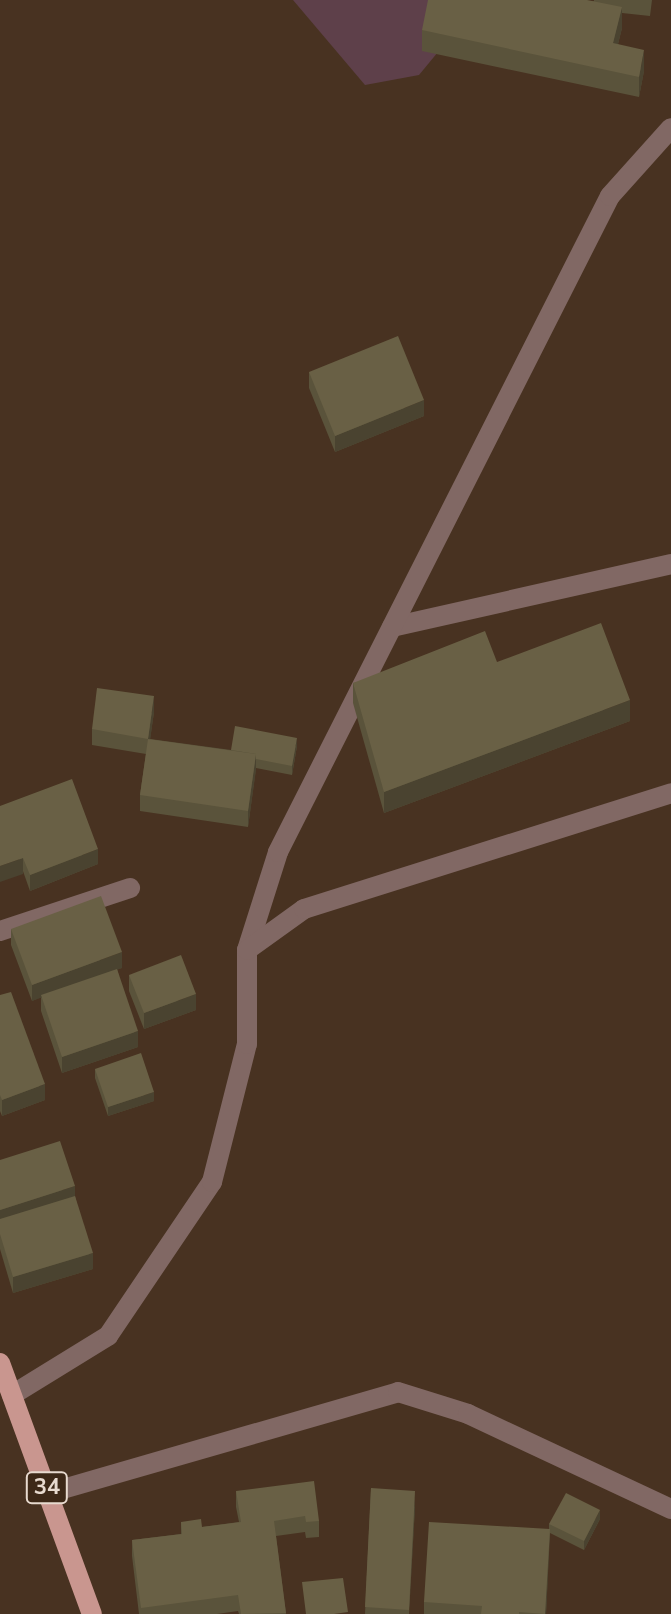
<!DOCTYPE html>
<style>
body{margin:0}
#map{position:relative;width:671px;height:1614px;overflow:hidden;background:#483221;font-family:"Nunito Sans",sans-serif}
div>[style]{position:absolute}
.green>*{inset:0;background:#5e404a}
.minor>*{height:20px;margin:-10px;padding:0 10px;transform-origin:10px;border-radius:10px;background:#816864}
.major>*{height:20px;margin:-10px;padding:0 10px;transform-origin:10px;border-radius:10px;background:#c9968f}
.wall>*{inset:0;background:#5a533b}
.shaded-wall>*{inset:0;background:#4a4330}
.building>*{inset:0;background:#696045}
span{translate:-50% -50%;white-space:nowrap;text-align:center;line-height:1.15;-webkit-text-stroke:7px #3d2817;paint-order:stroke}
.shield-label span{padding:2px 6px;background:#3d2817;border:2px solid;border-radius:6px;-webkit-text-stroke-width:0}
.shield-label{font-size:22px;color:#e8dacf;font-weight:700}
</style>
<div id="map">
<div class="green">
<i style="clip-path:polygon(293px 0,481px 0,419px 75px,365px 85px)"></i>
</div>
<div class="minor">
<i style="left:392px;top:627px;width:286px;rotate:-12.7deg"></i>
<i style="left:0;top:931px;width:137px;rotate:-18.3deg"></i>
<i style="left:247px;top:950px;width:103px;rotate:-72.4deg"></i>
<i style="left:278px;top:852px;width:735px;rotate:-63.16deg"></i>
<i style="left:610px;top:196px;width:91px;rotate:-48.1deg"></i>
<i style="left:12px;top:1395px;width:113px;rotate:-31.6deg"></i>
<i style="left:108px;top:1336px;width:186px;rotate:-56deg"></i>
<i style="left:212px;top:1182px;width:142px;rotate:-75.8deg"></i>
<i style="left:247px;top:1044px;width:94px;rotate:-90deg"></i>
<i style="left:247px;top:950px;width:70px;rotate:-35.7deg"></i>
<i style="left:304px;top:909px;width:385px;rotate:-17.5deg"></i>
<i style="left:49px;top:1493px;width:363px;rotate:-16.1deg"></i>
<i style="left:398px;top:1392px;width:73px;rotate:17.4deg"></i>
<i style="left:468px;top:1414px;width:224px;rotate:25.1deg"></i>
</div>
<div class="major">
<i style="left:0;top:1363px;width:267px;rotate:69.9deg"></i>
</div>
<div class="wall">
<i style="clip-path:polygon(594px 0,652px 0,650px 16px,622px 13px,622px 28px,618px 44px,644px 71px,639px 97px,422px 51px,422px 30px,594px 1px)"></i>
<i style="clip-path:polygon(309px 372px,424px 416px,335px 452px,309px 388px)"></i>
<i style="clip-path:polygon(497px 662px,630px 721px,384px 813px,353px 703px,353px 683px)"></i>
<i style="clip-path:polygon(154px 712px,150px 739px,231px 750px,297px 746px,292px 775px,256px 768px,248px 827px,140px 811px,140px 795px,146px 754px,92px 745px,92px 729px)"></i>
<i style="clip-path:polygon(0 806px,98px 864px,30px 891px)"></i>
<i style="clip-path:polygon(11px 929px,122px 968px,117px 969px,138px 1047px,62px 1073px,41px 1011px,41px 997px,32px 1001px,11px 945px)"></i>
<i style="clip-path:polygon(129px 975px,196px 1010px,144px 1029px,129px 991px)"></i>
<i style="clip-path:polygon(0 995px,45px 1100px,2px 1116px,0 1111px)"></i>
<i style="clip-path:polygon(95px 1069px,154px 1101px,108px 1116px,95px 1078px)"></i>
<i style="clip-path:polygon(0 1160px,75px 1196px,93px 1269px,13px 1293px,0 1249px)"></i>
<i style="clip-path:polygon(371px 1488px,415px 1507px,409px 1614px,365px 1614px)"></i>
<i style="clip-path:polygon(236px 1491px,319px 1521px,319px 1537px,306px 1538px,305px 1532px,276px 1536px,286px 1614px,239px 1614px,238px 1611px,217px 1614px,139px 1614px,132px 1556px,132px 1540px,181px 1534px,181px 1522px,202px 1527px,239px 1522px,236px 1507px)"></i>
<i style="clip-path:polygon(600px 1519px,584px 1550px,550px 1533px,546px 1614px,424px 1614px,424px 1602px,549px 1529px,549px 1524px)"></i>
</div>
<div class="shaded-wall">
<i style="clip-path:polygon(622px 7px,622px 28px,613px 64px,613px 43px)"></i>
<i style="clip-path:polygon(644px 50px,644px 71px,639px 97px,639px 77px)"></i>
<i style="clip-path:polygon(424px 400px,424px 416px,335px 452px,335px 436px)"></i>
<i style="clip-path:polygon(154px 696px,154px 712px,148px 755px,148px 739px)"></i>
<i style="clip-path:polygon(630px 700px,630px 721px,384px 813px,384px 792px)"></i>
<i style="clip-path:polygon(297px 738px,297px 746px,292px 775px,292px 766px)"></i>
<i style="clip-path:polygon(256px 754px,256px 770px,248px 827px,248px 811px)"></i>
<i style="clip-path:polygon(98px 849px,98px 864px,30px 891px,30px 875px)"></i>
<i style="clip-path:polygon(23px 858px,23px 874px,0 882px,0 866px)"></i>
<i style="clip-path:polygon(122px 952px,122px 968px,32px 1001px,32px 985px)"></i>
<i style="clip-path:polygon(196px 994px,196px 1010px,144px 1029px,144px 1013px)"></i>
<i style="clip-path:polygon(138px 1031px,138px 1047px,62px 1073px,62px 1057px)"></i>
<i style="clip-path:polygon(45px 1084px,45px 1100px,2px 1116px,2px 1100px)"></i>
<i style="clip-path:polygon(154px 1092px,154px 1101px,108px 1116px,108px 1107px)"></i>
<i style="clip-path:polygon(75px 1186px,75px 1202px,0 1226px,0 1210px)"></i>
<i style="clip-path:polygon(93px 1253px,93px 1269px,13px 1293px,13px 1277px)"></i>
<i style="clip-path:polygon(415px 1491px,415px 1507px,409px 1614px)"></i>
<i style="clip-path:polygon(600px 1510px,600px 1519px,584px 1550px,584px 1541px)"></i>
<i style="clip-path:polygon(550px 1529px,546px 1614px,545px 1614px)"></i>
</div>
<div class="building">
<i style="clip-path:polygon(428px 0,587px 0,622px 7px,613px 43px,644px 50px,639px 77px,422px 30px)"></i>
<i style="clip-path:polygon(398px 336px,424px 400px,335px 436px,309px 372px)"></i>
<i style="clip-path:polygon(601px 623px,630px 700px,384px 792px,353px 683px,485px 631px,497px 662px)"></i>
<i style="clip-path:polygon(97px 688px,154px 696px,148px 739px,92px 729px)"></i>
<i style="clip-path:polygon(235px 726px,297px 738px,292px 766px,256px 759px,256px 754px,231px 750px)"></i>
<i style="clip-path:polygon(148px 739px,256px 754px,248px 811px,140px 795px)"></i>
<i style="clip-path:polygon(72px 779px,98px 849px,30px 875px,23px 858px,0 866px,0 806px)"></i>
<i style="clip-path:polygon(101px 896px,122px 952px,32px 985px,11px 929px)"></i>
<i style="clip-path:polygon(181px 955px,196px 994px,144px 1013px,129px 975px)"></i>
<i style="clip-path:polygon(117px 969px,138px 1031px,62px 1057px,41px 995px)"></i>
<i style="clip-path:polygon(11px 992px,45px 1084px,2px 1100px,0 1095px,0 995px)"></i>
<i style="clip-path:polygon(141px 1053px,154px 1092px,108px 1107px,95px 1069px)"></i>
<i style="clip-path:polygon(60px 1141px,75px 1186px,0 1210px,0 1160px)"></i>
<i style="clip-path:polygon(75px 1196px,93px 1253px,13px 1277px,0 1234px,0 1219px)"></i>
<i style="clip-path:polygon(314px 1481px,319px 1521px,306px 1522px,305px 1516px,274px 1521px,286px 1613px,241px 1614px,238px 1595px,141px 1608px,132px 1540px,182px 1534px,181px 1522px,201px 1519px,202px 1527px,241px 1522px,236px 1491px)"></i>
<i style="clip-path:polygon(371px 1488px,415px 1491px,409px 1610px,365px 1607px)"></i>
<i style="clip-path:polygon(566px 1493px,600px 1510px,584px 1541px,549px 1524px)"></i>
<i style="clip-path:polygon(429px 1522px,550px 1529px,545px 1614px,519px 1612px,519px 1614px,481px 1614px,482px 1606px,424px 1602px)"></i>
<i style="clip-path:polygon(343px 1578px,348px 1612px,334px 1614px,306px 1614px,302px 1582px)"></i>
</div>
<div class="shield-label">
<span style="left:47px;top:1488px">34</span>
</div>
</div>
